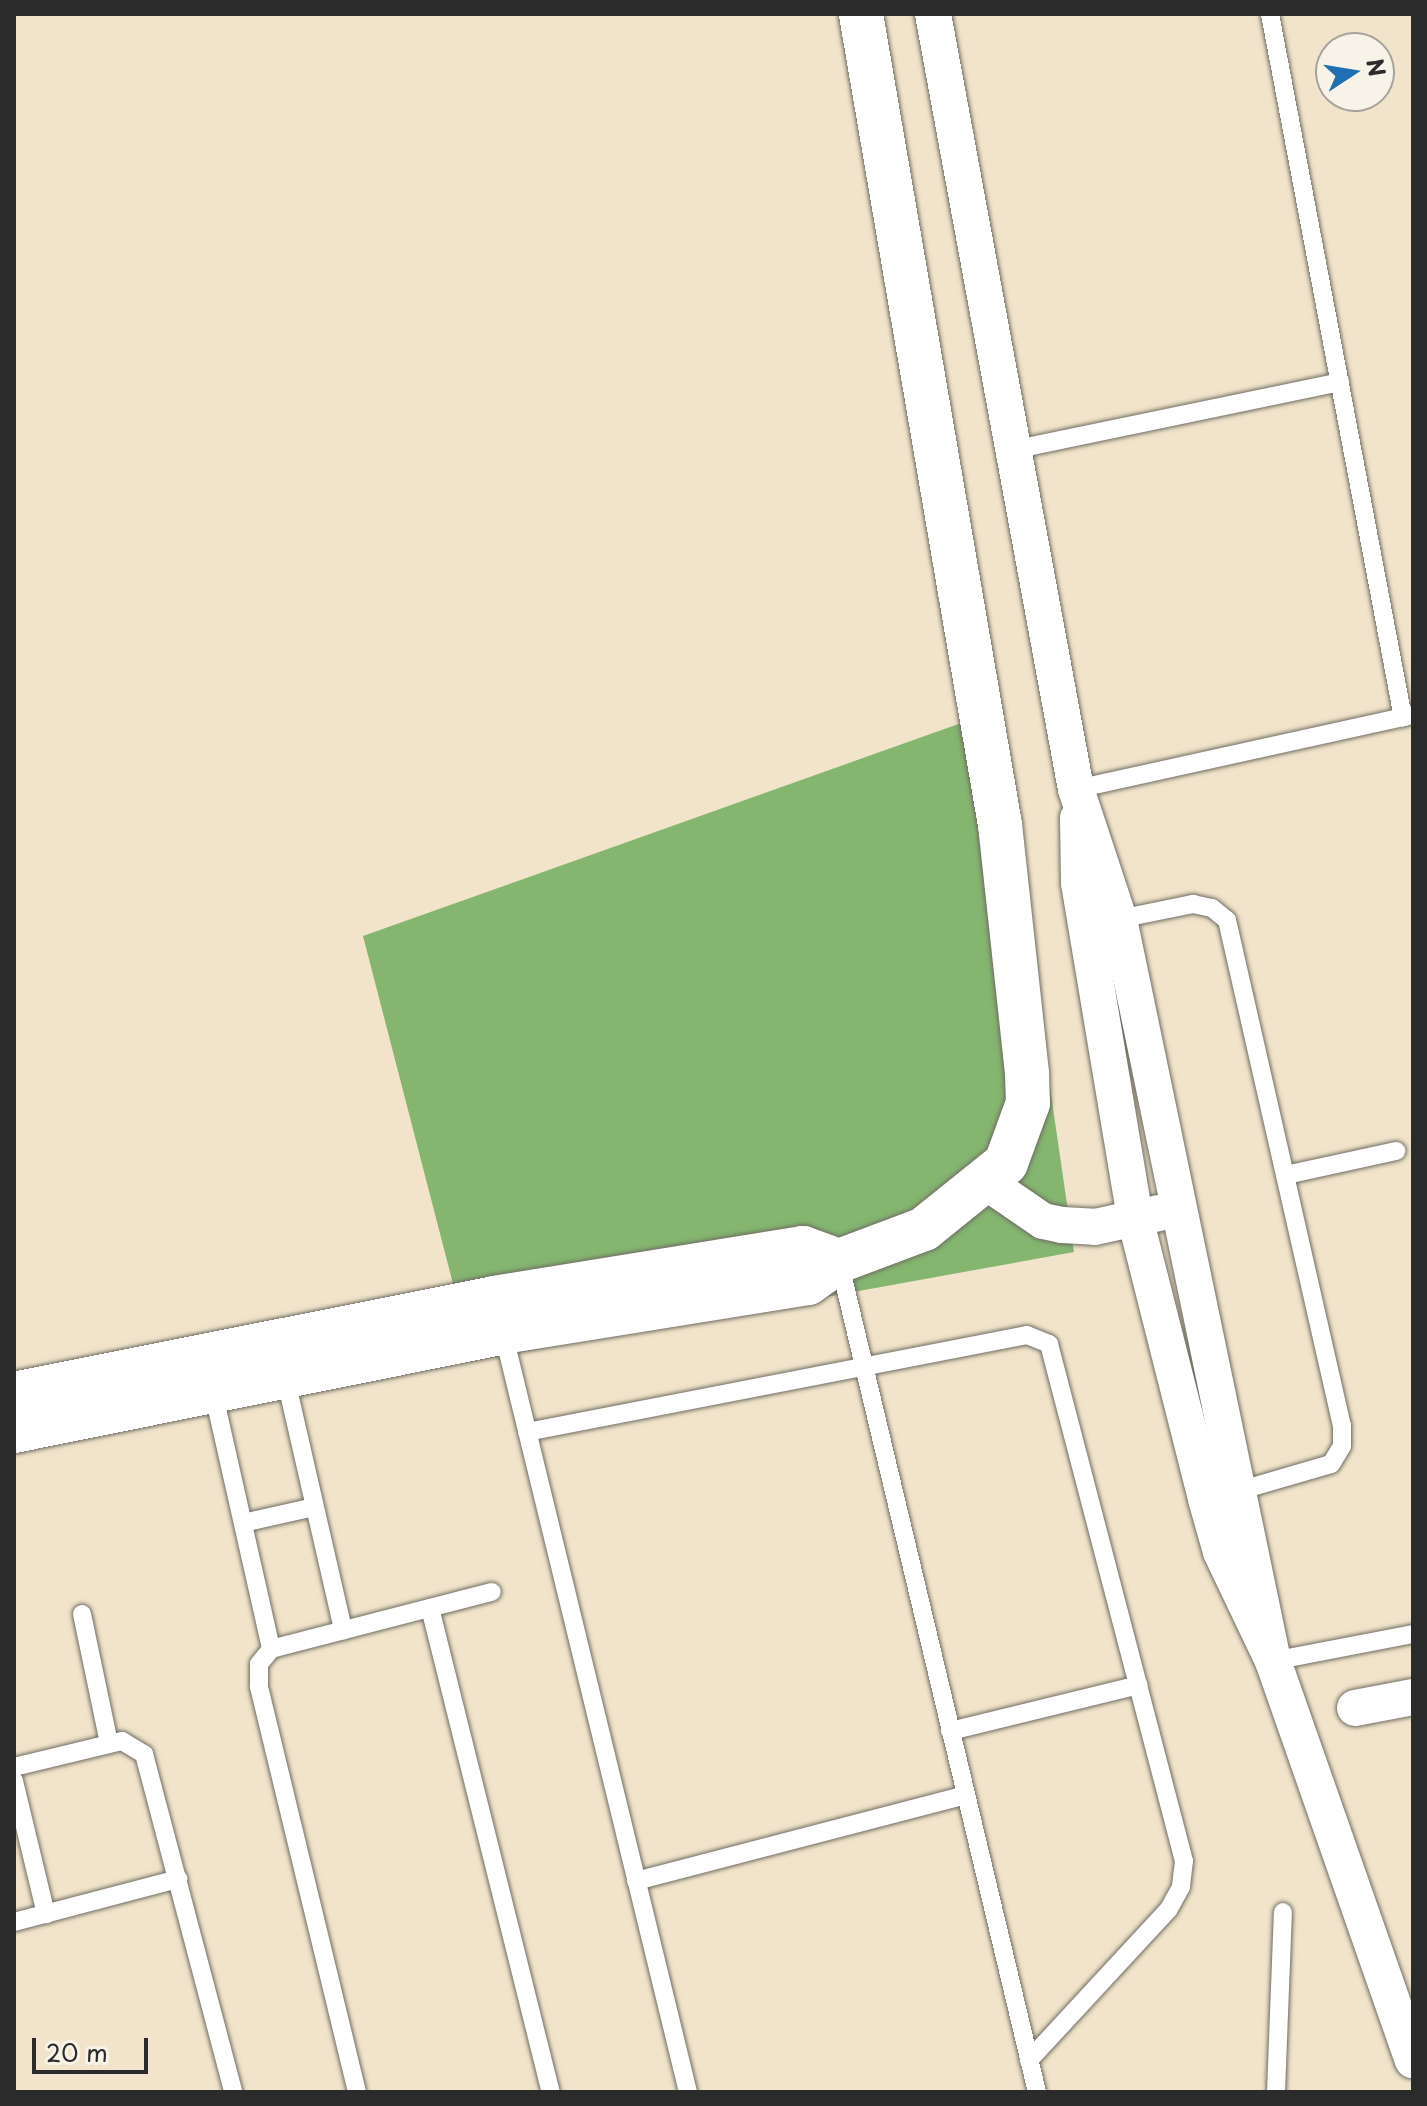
<!DOCTYPE html>
<style>
body{margin:0}
#map{position:relative;width:1427px;height:2106px;overflow:hidden;background:#f1e4ca;font-family:"Playpen Sans",sans-serif}
div>[style]{position:absolute}
.forest>*{inset:0;background:#84b670}
.roads{filter:drop-shadow(0 0 2px #706c63) drop-shadow(0 0 2px #706c63)}
.service>*{height:18px;margin:-9px;padding:0 9px;transform-origin:9px;border-radius:9px;background:#fff}
.minor>*{height:36px;margin:-18px;padding:0 18px;transform-origin:18px;border-radius:18px;background:#fff}
.secondary>*{height:44px;margin:-22px;padding:0 22px;transform-origin:22px;border-radius:22px;background:#fff}
span{translate:-50% -50%;white-space:nowrap;text-align:center;line-height:1.15;-webkit-text-stroke:6px #f7f3e8;paint-order:stroke}
.frame{position:absolute;inset:0;border:16px solid #2b2b2b;pointer-events:none}
.north{position:absolute;left:1315px;top:32px;width:80px;height:80px;box-sizing:border-box;background:#f7f3e8;border:2px solid #a5a39c;border-radius:50%;rotate:78deg;font-size:22px;font-weight:700;line-height:32px;text-align:center;color:#2b2b2b}
.north::after{content:'';display:block;margin:auto;width:28px;height:36px;background:#1f6fb2;clip-path:polygon(50% 0,100% 100%,50% 72%,0 100%)}
.scale{position:absolute;left:32px;top:2038px;width:116px;height:36px;box-sizing:border-box;border:4px solid #2b2b2b;border-top:0;padding-left:10px;font-size:24px;line-height:28px;white-space:nowrap;color:#2b2b2b;-webkit-text-stroke:6px #f7f3e8;paint-order:stroke}
</style>
<div id="map">
<div class="forest">
<i style="clip-path:polygon(995px 711px,1074px 1252px,473px 1361px,363px 936px)"></i>
</div>
<div class="roads">
<div class="service">
<i style="left:1270px;top:14px;width:716px;rotate:79.3deg"></i>
<i style="left:1012px;top:450px;width:335px;rotate:-11.7deg"></i>
<i style="left:1076px;top:789px;width:345px;rotate:-12.4deg"></i>
<i style="left:1119px;top:919px;width:76px;rotate:-11.5deg"></i>
<i style="left:1193px;top:904px;width:19px;rotate:12deg"></i>
<i style="left:1212px;top:908px;width:19px;rotate:39deg"></i>
<i style="left:1227px;top:920px;width:519px;rotate:77.2deg"></i>
<i style="left:1342px;top:1426px;width:20px;rotate:90deg"></i>
<i style="left:1342px;top:1446px;width:21px;rotate:121deg"></i>
<i style="left:1331px;top:1464px;width:97px;rotate:163.8deg"></i>
<i style="left:1286px;top:1175px;width:113px;rotate:-12.3deg"></i>
<i style="left:839px;top:1261px;width:854px;rotate:76.6deg"></i>
<i style="left:503px;top:1332px;width:782px;rotate:76.32deg"></i>
<i style="left:285px;top:1376px;width:261px;rotate:77.1deg"></i>
<i style="left:213px;top:1391px;width:264px;rotate:77.3deg"></i>
<i style="left:527px;top:1432px;width:509px;rotate:-10.98deg"></i>
<i style="left:1027px;top:1335px;width:24px;rotate:22deg"></i>
<i style="left:1049px;top:1344px;width:534px;rotate:75.37deg"></i>
<i style="left:1184px;top:1861px;width:26px;rotate:97deg"></i>
<i style="left:1181px;top:1887px;width:26px;rotate:119deg"></i>
<i style="left:1168px;top:1910px;width:205px;rotate:132.8deg"></i>
<i style="left:243px;top:1523px;width:73px;rotate:-12.7deg"></i>
<i style="left:430px;top:1608px;width:499px;rotate:76deg"></i>
<i style="left:82px;top:1614px;width:132px;rotate:78.2deg"></i>
<i style="left:1273px;top:1661px;width:143px;rotate:-10.9deg"></i>
<i style="left:950px;top:1731px;width:194px;rotate:-13.7deg"></i>
<i style="left:14px;top:1767px;width:111px;rotate:-13.5deg"></i>
<i style="left:122px;top:1741px;width:26px;rotate:31deg"></i>
<i style="left:144px;top:1754px;width:350px;rotate:75.2deg"></i>
<i style="left:14px;top:1781px;width:137px;rotate:76.5deg"></i>
<i style="left:636px;top:1881px;width:341px;rotate:-14.6deg"></i>
<i style="left:14px;top:1922px;width:170px;rotate:-14.7deg"></i>
<i style="left:357px;top:2092px;width:418px;rotate:-103.6deg"></i>
<i style="left:259px;top:1686px;width:22px;rotate:-90deg"></i>
<i style="left:259px;top:1664px;width:19px;rotate:-51deg"></i>
<i style="left:271px;top:1649px;width:228px;rotate:-14.5deg"></i>
<i style="left:1276px;top:2092px;width:180px;rotate:-87.8deg"></i>
</div>
<div class="minor">
<i style="left:933px;top:14px;width:788px;rotate:79.55deg"></i>
<i style="left:1076px;top:789px;width:137px;rotate:71.7deg"></i>
<i style="left:1119px;top:919px;width:758px;rotate:78.27deg"></i>
<i style="left:1078px;top:818px;width:65px;rotate:89.1deg"></i>
<i style="left:1079px;top:883px;width:340px;rotate:80.5deg"></i>
<i style="left:1135px;top:1218px;width:290px;rotate:75.8deg"></i>
<i style="left:1206px;top:1499px;width:55px;rotate:74.2deg"></i>
<i style="left:1221px;top:1552px;width:121px;rotate:64.5deg"></i>
<i style="left:1273px;top:1661px;width:423px;rotate:70.7deg"></i>
<i style="left:986px;top:1182px;width:69px;rotate:34.4deg"></i>
<i style="left:1043px;top:1221px;width:19px;rotate:12deg"></i>
<i style="left:1062px;top:1225px;width:33px;rotate:3deg"></i>
<i style="left:1095px;top:1227px;width:66px;rotate:-12.3deg"></i>
<i style="left:1355px;top:1708px;width:59px;rotate:-10.7deg"></i>
</div>
<div class="secondary">
<i style="left:14px;top:1394px;width:490px;rotate:-11.3deg"></i>
<i style="left:494px;top:1298px;width:313px;rotate:-9.2deg"></i>
<i style="left:803px;top:1248px;width:38px;rotate:20deg"></i>
<i style="left:14px;top:1431px;width:499px;rotate:-11.4deg"></i>
<i style="left:503px;top:1332px;width:309px;rotate:-9.1deg"></i>
<i style="left:808px;top:1283px;width:38px;rotate:-35deg"></i>
<i style="left:839px;top:1261px;width:91px;rotate:-20.6deg"></i>
<i style="left:924px;top:1229px;width:105px;rotate:-38.8deg"></i>
<i style="left:1006px;top:1163px;width:64px;rotate:-69.9deg"></i>
<i style="left:1028px;top:1103px;width:30px;rotate:-92deg"></i>
<i style="left:1027px;top:1073px;width:249px;rotate:-96.2deg"></i>
<i style="left:1000px;top:825px;width:823px;rotate:-99.73deg"></i>
</div>
</div>
<div class="frame"></div>
<div class="north">N</div>
<div class="scale">20 m</div>
</div>
